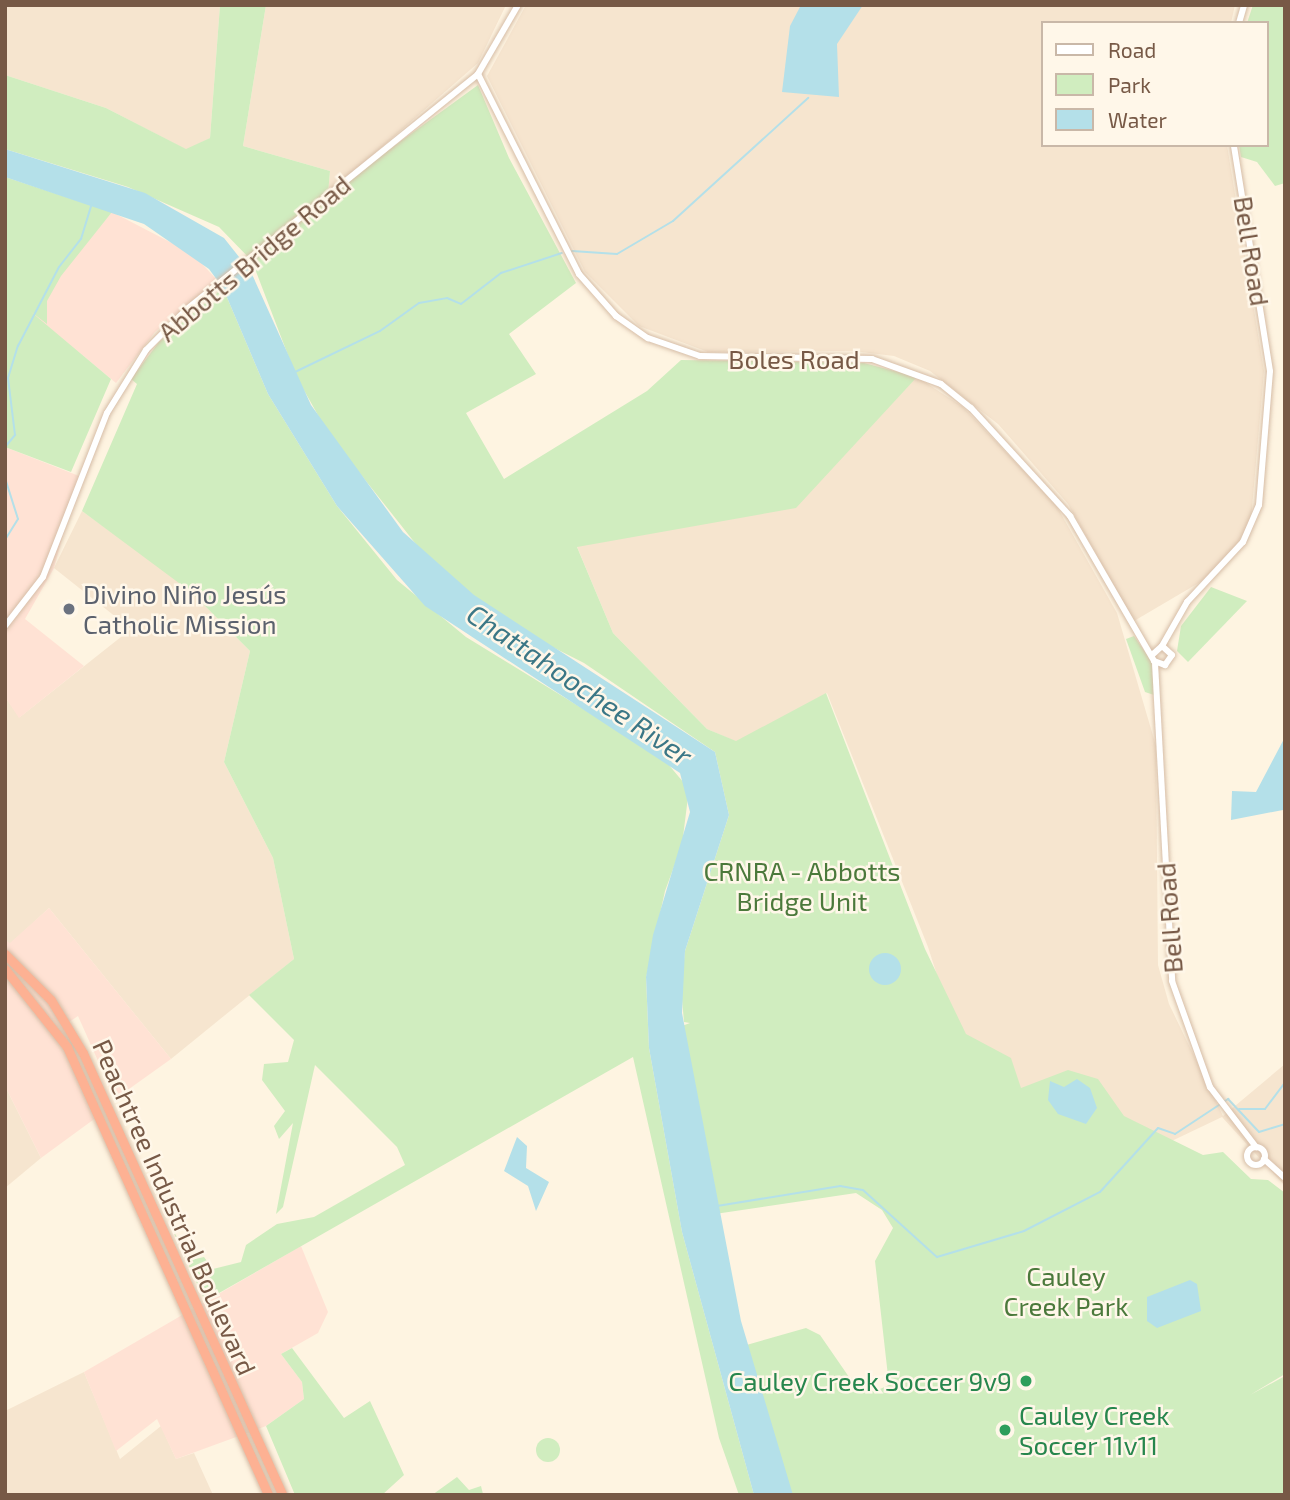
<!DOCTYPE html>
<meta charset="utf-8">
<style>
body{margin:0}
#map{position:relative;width:1290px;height:1500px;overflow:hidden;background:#fef4e1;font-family:"Exo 2",sans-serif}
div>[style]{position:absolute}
.residential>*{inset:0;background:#f6e5cf}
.commercial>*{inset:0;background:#ffe2d4}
.green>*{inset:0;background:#d0edbf}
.round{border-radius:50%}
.water>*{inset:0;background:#b4e0e9}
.stream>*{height:2px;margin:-1px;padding:0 1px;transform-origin:1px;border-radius:1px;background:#b4e0e9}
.roads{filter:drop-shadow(0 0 2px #d6bda7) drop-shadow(0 0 2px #d6bda7)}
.secondary>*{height:6px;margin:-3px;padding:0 3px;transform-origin:3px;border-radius:3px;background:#fff}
.secondary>.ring{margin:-3px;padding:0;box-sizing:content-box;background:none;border:6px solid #fff;border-radius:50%}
.highway>*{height:9px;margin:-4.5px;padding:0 4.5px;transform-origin:4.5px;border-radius:4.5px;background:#fdb193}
.dots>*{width:19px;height:19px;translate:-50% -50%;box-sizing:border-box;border:4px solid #fff7e9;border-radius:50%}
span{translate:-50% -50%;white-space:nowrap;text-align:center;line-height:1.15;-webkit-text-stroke:5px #fff7e9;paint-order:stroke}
.street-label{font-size:26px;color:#775946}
.worship-label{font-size:26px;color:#5b616d}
.left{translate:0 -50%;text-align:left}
.park-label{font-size:26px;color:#4b793b}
.leisure-label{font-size:26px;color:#27864d}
.right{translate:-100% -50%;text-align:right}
.water-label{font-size:28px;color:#3b7786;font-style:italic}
.frame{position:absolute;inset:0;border:7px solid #775946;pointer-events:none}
.legend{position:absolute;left:1041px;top:21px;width:228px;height:126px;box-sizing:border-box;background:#fff7e9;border:2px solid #c9b8a8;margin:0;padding:9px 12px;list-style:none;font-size:21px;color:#775946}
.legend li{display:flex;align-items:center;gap:14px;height:35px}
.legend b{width:35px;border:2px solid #c9b8a8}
</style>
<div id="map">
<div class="residential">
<i style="clip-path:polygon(5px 5px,220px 5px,210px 138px,187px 150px,106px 108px,5px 75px)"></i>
<i style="clip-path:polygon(266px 5px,506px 5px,478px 63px,328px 194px,330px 171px,243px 146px)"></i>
<i style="clip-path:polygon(526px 5px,1235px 5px,1231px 23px,1043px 23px,1043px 145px,1227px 145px,1264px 371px,1251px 520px,1236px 546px,1202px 581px,1134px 621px,1068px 504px,998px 424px,930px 371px,894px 356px,853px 351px,708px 352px,639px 326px,585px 272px,487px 76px)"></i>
<i style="clip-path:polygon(917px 377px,963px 407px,1056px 505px,1117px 613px,1156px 746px,1158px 965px,1169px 1004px,1223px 1116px,1285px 1064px,1285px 1186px,1222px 1117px,989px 1228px,971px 1081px,928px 947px,827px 693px,737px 742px,707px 729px,613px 633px,573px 537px,832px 465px)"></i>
<i style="clip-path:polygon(82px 511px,182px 583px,250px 651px,224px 762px,273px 858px,294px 959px,171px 1059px,49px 908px,10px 944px,5px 940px,5px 697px,20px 717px,131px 629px,54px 568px)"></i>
<i style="clip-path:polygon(5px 1086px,41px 1158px,5px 1188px)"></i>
<i style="clip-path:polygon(84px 1372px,120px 1459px,161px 1426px,176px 1459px,194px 1453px,213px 1495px,5px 1495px,5px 1411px)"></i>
</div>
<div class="commercial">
<i style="clip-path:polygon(112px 212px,193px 254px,217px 280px,155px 332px,116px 383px,29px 311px)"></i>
<i style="clip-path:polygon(5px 447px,79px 476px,54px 568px,25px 619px,84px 666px,19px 718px,5px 697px)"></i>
<i style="clip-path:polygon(49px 908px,171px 1059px,115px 1099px,78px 1016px,63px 1026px,97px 1117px,41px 1158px,5px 1086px,5px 940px,10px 943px)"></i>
<i style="clip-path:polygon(301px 1246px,328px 1312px,318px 1333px,281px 1354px,302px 1382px,304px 1399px,266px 1426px,176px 1459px,157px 1419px,116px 1451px,84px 1372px)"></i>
</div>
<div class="green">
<i style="clip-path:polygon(220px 5px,266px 5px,243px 146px,330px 171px,328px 194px,478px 85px,509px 158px,576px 283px,509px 334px,536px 374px,466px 413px,504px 479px,647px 391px,681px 360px,864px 363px,917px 377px,796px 508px,577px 547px,613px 633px,707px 729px,736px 741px,826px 693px,925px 949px,966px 1034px,1011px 1058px,1021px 1088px,1068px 1070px,1098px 1079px,1124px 1116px,1203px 1155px,1223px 1152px,1251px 1179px,1268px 1180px,1285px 1193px,1285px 1374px,1250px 1395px,1285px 1376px,1285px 1495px,790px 1495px,743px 1346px,806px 1328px,820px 1335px,849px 1377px,880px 1389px,889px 1385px,875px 1261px,893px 1228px,882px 1210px,856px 1193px,715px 1214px,679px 1027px,690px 1023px,684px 1022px,681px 988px,685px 951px,729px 815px,715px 752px,584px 663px,511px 626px,438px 572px,328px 433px,296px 376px,252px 261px,219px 227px,128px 187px,5px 149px,5px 75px,106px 108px,186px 149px,210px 138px)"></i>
<i style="clip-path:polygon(1253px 5px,1285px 5px,1285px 183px,1275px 186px,1257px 162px,1241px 157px,1239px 145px,1267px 145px,1267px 23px,1247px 23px)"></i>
<i style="clip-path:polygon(5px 177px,112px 212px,61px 276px,47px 301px,47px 324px,30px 311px,111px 379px,71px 472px,5px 447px)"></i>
<i style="clip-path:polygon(223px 288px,268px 394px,337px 506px,397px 580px,466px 637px,663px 758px,689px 789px,682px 845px,665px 891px,646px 978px,649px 1048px,682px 1232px,754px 1495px,739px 1495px,719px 1438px,633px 1057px,205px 1301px,172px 1229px,191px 1260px,204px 1257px,213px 1269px,241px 1262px,246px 1245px,277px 1224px,314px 1217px,405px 1165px,397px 1147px,315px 1065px,283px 1207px,276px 1214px,293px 1123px,279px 1139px,274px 1126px,285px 1111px,262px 1080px,264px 1064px,288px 1062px,294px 1040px,249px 995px,294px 959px,273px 858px,224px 762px,250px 651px,191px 592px,82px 511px,137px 384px,131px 379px,159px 342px)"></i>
<i style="clip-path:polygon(1211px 587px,1247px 601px,1188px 662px,1177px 651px,1181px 626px)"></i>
<i style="clip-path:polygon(1134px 636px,1154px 665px,1154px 695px,1145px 692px,1126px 639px)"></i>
<i style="clip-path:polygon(292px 1348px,344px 1418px,370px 1401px,404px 1475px,382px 1495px,295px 1495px,266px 1426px,304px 1399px,302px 1382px,281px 1354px)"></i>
<i class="round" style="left:536px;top:1438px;width:24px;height:24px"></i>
<i style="clip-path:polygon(457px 1477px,469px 1490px,481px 1486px,483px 1494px,432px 1495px)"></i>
</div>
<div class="water">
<i style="clip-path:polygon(801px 5px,863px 5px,837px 44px,839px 97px,782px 92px,790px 26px)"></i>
<i style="clip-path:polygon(5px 149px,145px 193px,224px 238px,251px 272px,311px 405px,403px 532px,474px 595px,715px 752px,729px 815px,685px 951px,682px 1013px,741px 1321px,793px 1495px,754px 1495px,682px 1232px,649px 1048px,646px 977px,653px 935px,690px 812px,680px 773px,425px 606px,337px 506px,268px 394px,223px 288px,209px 269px,144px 224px,5px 177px)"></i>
<i style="clip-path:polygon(1285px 737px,1283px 810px,1231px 820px,1232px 791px,1256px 792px)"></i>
<i class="round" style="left:869px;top:953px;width:32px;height:32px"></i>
<i style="clip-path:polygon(1077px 1079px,1090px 1088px,1097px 1108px,1086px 1124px,1058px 1114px,1048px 1100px,1050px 1081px,1064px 1087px)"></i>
<i style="clip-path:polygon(517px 1137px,527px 1146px,526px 1168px,549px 1182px,536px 1211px,528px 1186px,504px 1171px)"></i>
<i style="clip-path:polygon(1190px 1280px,1197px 1284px,1201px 1311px,1157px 1328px,1147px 1321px,1147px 1297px)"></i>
</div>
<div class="stream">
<i style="left:572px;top:251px;width:45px;rotate:3.8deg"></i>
<i style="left:617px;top:254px;width:65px;rotate:-30.5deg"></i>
<i style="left:673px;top:221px;width:183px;rotate:-42.3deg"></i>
<i style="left:295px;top:372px;width:94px;rotate:-25.8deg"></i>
<i style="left:380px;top:331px;width:48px;rotate:-35.7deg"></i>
<i style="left:419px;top:303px;width:28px;rotate:-10deg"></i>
<i style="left:447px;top:298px;width:15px;rotate:23deg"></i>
<i style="left:461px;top:304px;width:51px;rotate:-37.8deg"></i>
<i style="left:501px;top:273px;width:64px;rotate:-18.2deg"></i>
<i style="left:5px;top:447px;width:16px;rotate:-50deg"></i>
<i style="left:15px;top:435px;width:57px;rotate:-97deg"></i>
<i style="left:8px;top:378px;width:34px;rotate:-73deg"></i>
<i style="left:18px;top:346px;width:89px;rotate:-62.6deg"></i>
<i style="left:59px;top:267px;width:36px;rotate:-52deg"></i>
<i style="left:81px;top:239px;width:37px;rotate:-73deg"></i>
<i style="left:5px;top:478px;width:43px;rotate:72.4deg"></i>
<i style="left:18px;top:519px;width:25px;rotate:122deg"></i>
<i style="left:1239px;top:1109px;width:26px"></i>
<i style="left:1265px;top:1109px;width:34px;rotate:-53deg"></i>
<i style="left:717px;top:1206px;width:125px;rotate:-9.2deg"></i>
<i style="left:840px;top:1186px;width:23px;rotate:10deg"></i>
<i style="left:863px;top:1190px;width:100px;rotate:42.2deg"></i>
<i style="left:937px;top:1257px;width:91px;rotate:-16.6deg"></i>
<i style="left:1024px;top:1231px;width:85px;rotate:-27.2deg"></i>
<i style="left:1100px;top:1192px;width:86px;rotate:-47.8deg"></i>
<i style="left:1158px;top:1128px;width:18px;rotate:19deg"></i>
<i style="left:1175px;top:1134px;width:64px;rotate:-33.4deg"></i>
<i style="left:1228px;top:1099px;width:45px;rotate:46.8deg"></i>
<i style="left:1259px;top:1132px;width:27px;rotate:-17deg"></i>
</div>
<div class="roads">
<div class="secondary">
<i style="left:1239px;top:23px;width:19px;rotate:-74deg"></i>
<i style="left:478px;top:74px;width:224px;rotate:63.2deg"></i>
<i style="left:579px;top:274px;width:56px;rotate:48.6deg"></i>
<i style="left:616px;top:316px;width:39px;rotate:35deg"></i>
<i style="left:648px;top:338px;width:55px;rotate:19.1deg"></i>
<i style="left:700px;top:356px;width:172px;rotate:1deg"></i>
<i style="left:872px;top:359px;width:73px;rotate:19.9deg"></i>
<i style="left:941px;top:384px;width:38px;rotate:39deg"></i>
<i style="left:971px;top:408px;width:147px;rotate:47.5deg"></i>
<i style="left:1070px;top:516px;width:168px;rotate:59.9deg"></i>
<i style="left:1154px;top:661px;width:12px;rotate:20deg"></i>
<i style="left:1165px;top:665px;width:12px;rotate:-55deg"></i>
<i style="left:1172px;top:655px;width:13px;rotate:-138deg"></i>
<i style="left:1162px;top:646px;width:13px;rotate:138deg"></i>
<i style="left:5px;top:626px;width:62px;rotate:-52.2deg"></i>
<i style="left:43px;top:577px;width:176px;rotate:-68.7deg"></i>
<i style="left:107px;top:413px;width:74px;rotate:-58.2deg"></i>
<i style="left:146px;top:350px;width:58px;rotate:-45deg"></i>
<i style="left:187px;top:309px;width:374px;rotate:-38.9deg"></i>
<i style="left:478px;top:74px;width:80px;rotate:-59.9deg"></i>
<i style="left:1162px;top:646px;width:51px;rotate:-60.4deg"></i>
<i style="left:1187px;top:602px;width:82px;rotate:-47deg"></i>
<i style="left:1243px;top:542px;width:40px;rotate:-66.6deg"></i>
<i style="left:1259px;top:505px;width:134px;rotate:-85.3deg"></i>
<i style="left:1270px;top:371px;width:229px;rotate:-99.1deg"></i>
<i style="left:1155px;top:663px;width:318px;rotate:86.9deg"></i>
<i style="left:1172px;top:981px;width:113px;rotate:70.3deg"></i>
<i style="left:1210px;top:1087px;width:76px;rotate:52.5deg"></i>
<i class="ring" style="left:1247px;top:1147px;width:12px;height:12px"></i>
<i style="left:1264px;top:1159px;width:28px;rotate:42deg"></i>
</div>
<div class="highway">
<i style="left:5px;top:954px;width:65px;rotate:45deg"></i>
<i style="left:51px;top:1000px;width:62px;rotate:58.9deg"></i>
<i style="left:83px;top:1053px;width:485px;rotate:65.7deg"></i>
<i style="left:5px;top:969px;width:100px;rotate:51.5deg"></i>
<i style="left:67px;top:1047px;width:491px;rotate:65.8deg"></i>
</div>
</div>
<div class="dots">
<i style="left:69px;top:609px;background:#6b7280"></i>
<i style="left:1026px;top:1381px;background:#2e9e5b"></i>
<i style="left:1005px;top:1430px;background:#2e9e5b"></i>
</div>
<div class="street-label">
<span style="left:1252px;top:251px;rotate:81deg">Bell Road</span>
<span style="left:254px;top:258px;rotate:-40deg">Abbotts Bridge Road</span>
<span style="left:794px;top:359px">Boles Road</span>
<span style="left:1169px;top:918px;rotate:-94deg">Bell Road</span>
<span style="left:175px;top:1207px;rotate:66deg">Peachtree Industrial Boulevard</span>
</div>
<div class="worship-label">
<span class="left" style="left:83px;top:609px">Divino Niño Jesús<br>Catholic Mission</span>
</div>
<div class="park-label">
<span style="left:802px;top:886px">CRNRA - Abbotts<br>Bridge Unit</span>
<span style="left:1066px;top:1291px">Cauley<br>Creek Park</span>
</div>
<div class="leisure-label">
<span class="right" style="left:1012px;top:1381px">Cauley Creek Soccer 9v9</span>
<span class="left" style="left:1019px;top:1430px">Cauley Creek<br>Soccer 11v11</span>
</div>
<div class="water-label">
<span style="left:580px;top:684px;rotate:34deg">Chattahoochee River</span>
</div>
<div class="frame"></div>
<ul class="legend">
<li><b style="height:9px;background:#fff"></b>Road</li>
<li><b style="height:19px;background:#d0edbf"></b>Park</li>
<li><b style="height:19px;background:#b4e0e9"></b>Water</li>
</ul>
</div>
